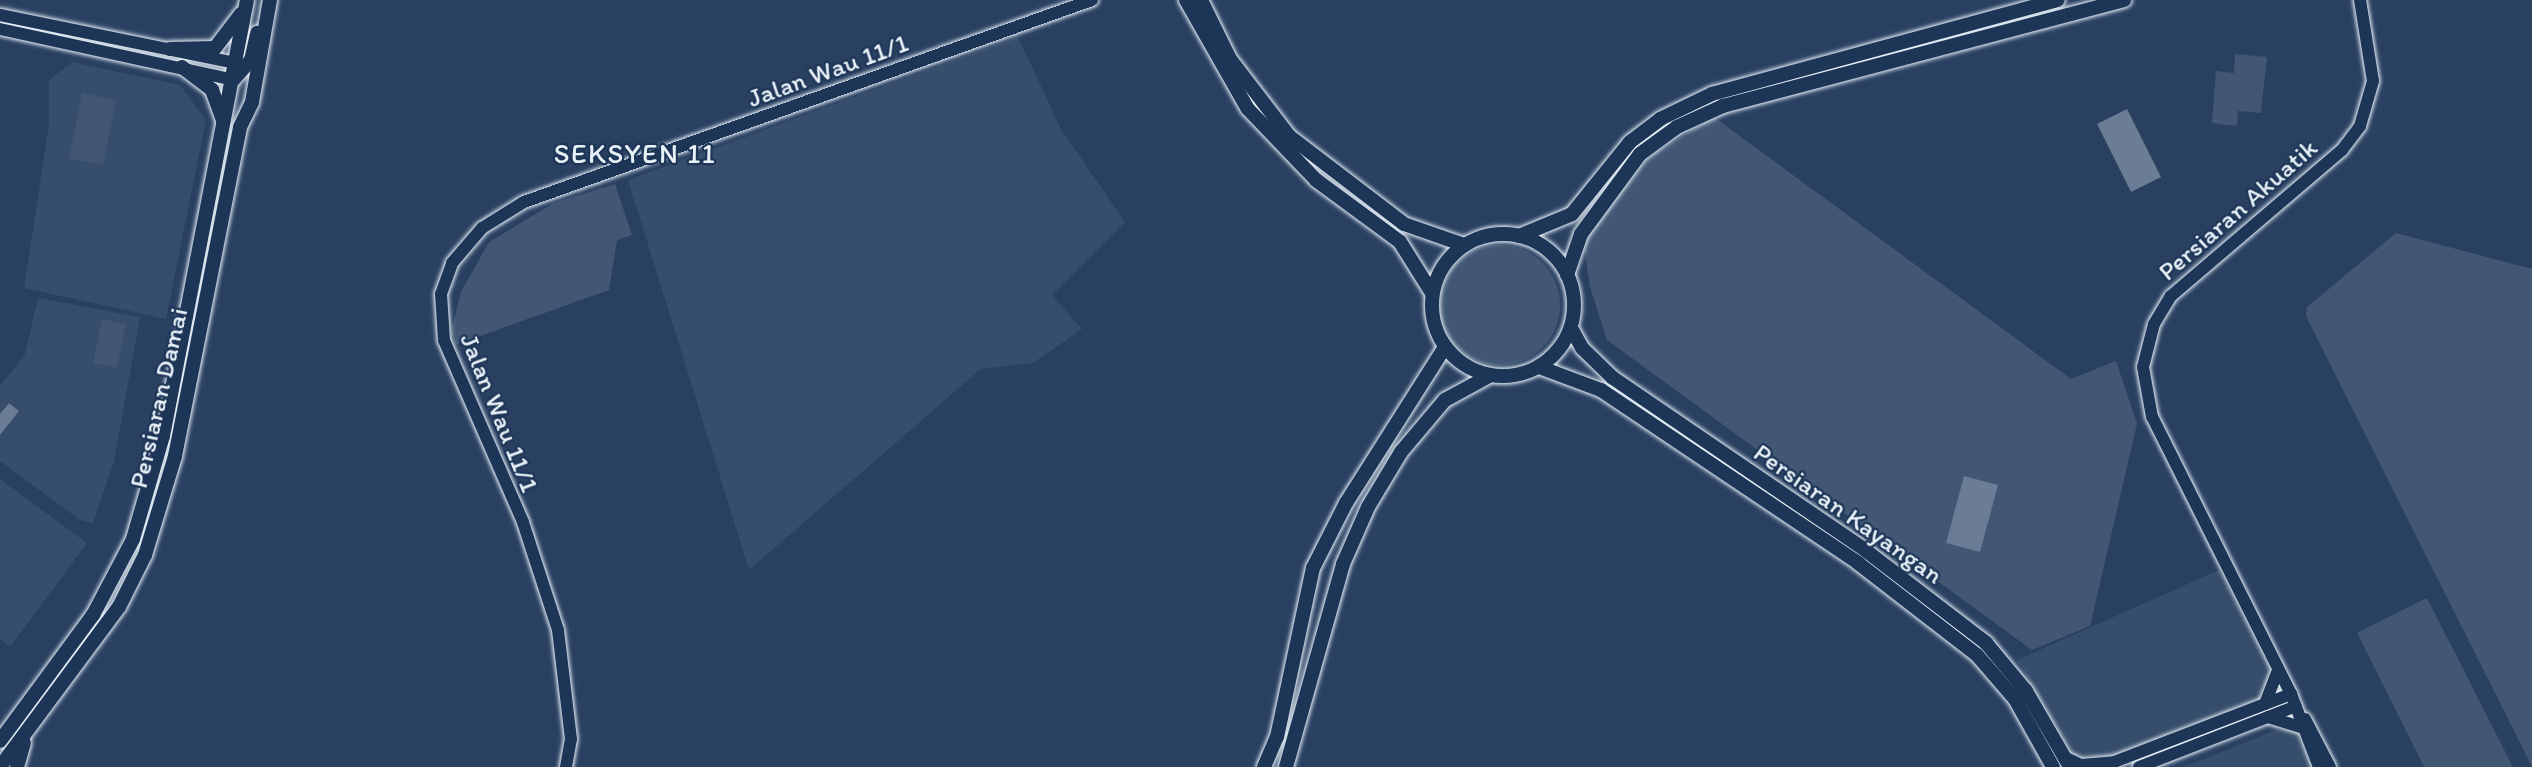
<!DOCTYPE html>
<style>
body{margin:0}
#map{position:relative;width:2532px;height:767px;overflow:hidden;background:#294061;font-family:Itim,sans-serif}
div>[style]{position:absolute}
.built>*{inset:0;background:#364d6b}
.green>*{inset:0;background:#415774}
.round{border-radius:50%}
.water>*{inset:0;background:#6b7c95}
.roads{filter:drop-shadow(0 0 2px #e8f1f8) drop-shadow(0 0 2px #e8f1f8)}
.secondary>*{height:12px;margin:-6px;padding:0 6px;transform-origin:6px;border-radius:6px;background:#1d3557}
.primary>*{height:14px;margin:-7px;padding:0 7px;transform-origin:7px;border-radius:7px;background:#1d3557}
.primary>.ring{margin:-7px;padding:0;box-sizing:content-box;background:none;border:14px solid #1d3557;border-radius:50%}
span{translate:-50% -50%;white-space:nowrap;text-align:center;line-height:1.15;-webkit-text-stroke:4.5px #1d3557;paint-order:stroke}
.street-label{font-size:26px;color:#e8f1f8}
.quarter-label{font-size:28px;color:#e8f1f8;letter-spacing:1.5px}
</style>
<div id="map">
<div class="built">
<i style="clip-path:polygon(1018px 37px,1061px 129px,1125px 222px,1052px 295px,1082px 329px,1033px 363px,981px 369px,749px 570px,628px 180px)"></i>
<i style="clip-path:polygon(72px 62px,180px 85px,206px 120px,166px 319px,24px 288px,49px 125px,49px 80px)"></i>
<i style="clip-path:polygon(38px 298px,140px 317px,114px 461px,93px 523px,80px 520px,0 461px,0 386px,25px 354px)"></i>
<i style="clip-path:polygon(0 479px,87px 543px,10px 647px,0 639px)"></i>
<i style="clip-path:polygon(2219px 570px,2273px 674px,2266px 698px,2114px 756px,2074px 755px,2017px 660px)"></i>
<i style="clip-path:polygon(2278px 729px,2296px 732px,2313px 767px,2184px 767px)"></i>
</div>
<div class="green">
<i style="clip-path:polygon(2235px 54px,2267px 57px,2261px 113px,2238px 111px,2237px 126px,2212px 123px,2216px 71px,2234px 73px)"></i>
<i style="clip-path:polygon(82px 93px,116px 100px,103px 165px,69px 159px)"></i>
<i style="clip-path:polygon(1714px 117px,2071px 379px,2116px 361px,2137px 424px,2090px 626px,2032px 650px,1607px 340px,1590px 287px,1584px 248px,1590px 232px,1618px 190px,1652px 155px)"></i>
<i style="clip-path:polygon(615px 184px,632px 235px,617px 240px,609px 290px,455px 345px,451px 332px,461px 292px,489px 242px,554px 203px)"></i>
<i style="clip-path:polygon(2396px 233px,2532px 269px,2532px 767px,2306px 316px,2307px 307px)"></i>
<i class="round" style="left:1440px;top:245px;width:120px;height:120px"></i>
<i style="clip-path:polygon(102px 319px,126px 324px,117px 368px,93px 363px)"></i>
<i style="clip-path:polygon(2427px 598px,2513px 767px,2424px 767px,2357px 633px)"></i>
</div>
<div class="water">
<i style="clip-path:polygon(2127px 109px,2161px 177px,2131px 192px,2097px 124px)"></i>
<i style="clip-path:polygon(9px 403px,19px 411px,0 435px,0 414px)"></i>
<i style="clip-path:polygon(1964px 476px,1998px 485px,1980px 552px,1946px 543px)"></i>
</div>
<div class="roads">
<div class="secondary">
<i style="left:0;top:15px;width:241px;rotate:11.5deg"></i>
<i style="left:0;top:29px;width:239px;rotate:12.3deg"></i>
<i style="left:2265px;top:704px;width:36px;rotate:-69deg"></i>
<i style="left:2268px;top:717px;width:34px;rotate:17deg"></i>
<i style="left:2305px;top:719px;width:54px;rotate:62.5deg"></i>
<i style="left:2066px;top:758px;width:17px;rotate:25deg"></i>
<i style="left:2081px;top:765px;width:33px;rotate:-5deg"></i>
<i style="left:2114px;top:762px;width:190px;rotate:-21deg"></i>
<i style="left:566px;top:767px;width:28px;rotate:-80deg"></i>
<i style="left:571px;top:739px;width:110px;rotate:-96.8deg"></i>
<i style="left:558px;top:630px;width:114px;rotate:-108deg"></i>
<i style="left:523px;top:522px;width:198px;rotate:-113.5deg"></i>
<i style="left:444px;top:340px;width:46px;rotate:-93.7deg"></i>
<i style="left:441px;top:294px;width:33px;rotate:-70deg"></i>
<i style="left:452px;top:263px;width:46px;rotate:-49.4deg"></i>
<i style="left:482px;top:228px;width:49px;rotate:-31.8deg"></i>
<i style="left:524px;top:202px;width:603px;rotate:-19.58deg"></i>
<i style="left:2139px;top:767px;width:168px;rotate:-21.2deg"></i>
<i style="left:2319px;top:767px;width:78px;rotate:-111deg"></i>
<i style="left:2291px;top:694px;width:310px;rotate:-116.6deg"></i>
<i style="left:2152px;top:417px;width:51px;rotate:-100.2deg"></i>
<i style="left:2143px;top:367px;width:44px;rotate:-75.7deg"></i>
<i style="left:2154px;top:324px;width:33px;rotate:-59deg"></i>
<i style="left:2171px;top:296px;width:225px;rotate:-40.5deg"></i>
<i style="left:2342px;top:150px;width:30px;rotate:-53deg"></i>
<i style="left:2360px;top:126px;width:47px;rotate:-73.9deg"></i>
<i style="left:2373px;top:81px;width:82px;rotate:-99.1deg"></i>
</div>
<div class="primary">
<i style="left:1186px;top:0;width:125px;rotate:60.4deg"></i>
<i style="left:1248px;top:109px;width:98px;rotate:46.2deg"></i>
<i style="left:1316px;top:180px;width:104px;rotate:36.4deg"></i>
<i style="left:1400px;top:242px;width:60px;rotate:57.9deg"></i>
<i style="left:1201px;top:0;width:66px;rotate:63.8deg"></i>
<i style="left:1230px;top:59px;width:97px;rotate:52.5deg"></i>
<i style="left:1289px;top:136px;width:145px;rotate:37.4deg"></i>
<i style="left:1404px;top:224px;width:64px;rotate:19.3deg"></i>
<i style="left:170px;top:49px;width:45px;rotate:-1.3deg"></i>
<i style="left:215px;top:48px;width:43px;rotate:-52.6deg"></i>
<i style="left:182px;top:67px;width:38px;rotate:37deg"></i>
<i style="left:212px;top:90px;width:32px;rotate:70deg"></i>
<i style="left:233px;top:80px;width:27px;rotate:-48deg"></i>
<i style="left:251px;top:60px;width:28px;rotate:-77deg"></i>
<i style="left:240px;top:127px;width:28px;rotate:-64deg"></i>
<i style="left:252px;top:102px;width:104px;rotate:-80deg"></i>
<i class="ring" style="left:1432px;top:234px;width:128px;height:128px"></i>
<i style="left:1519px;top:236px;width:57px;rotate:-22.5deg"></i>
<i style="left:1572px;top:214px;width:92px;rotate:-51.1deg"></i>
<i style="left:1630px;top:142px;width:38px;rotate:-37deg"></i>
<i style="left:1660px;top:119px;width:58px;rotate:-25.7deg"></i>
<i style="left:1712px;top:94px;width:358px;rotate:-15.2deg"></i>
<i style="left:1567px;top:275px;width:43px;rotate:-71.1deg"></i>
<i style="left:1581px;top:234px;width:99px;rotate:-53.6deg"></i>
<i style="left:1640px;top:154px;width:46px;rotate:-36.1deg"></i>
<i style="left:1677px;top:127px;width:51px;rotate:-24.5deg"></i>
<i style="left:1723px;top:106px;width:415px;rotate:-14.8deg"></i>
<i style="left:1571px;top:328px;width:23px;rotate:61deg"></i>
<i style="left:1582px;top:348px;width:43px;rotate:44.1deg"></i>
<i style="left:1613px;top:378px;width:305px;rotate:34.3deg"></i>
<i style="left:1865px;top:550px;width:153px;rotate:37.5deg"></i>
<i style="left:1986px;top:643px;width:62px;rotate:50.2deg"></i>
<i style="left:2026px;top:691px;width:88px;rotate:59.9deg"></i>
<i style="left:1539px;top:367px;width:66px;rotate:20.4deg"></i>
<i style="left:1601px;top:390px;width:310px;rotate:33.9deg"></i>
<i style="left:1858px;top:563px;width:150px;rotate:37.7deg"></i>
<i style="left:1977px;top:655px;width:58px;rotate:49.2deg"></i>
<i style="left:2015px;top:699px;width:78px;rotate:60.8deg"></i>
<i style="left:0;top:741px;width:157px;rotate:-53.6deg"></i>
<i style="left:93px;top:615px;width:86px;rotate:-62.2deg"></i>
<i style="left:133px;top:539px;width:107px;rotate:-73.8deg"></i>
<i style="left:163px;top:436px;width:444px;rotate:-79.1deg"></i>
<i style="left:0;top:767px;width:199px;rotate:-53.4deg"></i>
<i style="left:119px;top:607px;width:58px;rotate:-63.4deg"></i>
<i style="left:145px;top:555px;width:103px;rotate:-73.1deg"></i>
<i style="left:175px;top:456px;width:334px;rotate:-78.8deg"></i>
<i style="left:17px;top:767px;width:25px;rotate:-74deg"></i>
<i style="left:1264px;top:767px;width:33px;rotate:-67deg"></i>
<i style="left:1277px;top:737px;width:173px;rotate:-78deg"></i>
<i style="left:1313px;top:568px;width:73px;rotate:-63.1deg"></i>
<i style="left:1346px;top:503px;width:185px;rotate:-57.6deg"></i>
<i style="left:1286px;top:767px;width:211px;rotate:-74.3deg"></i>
<i style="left:1343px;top:564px;width:62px;rotate:-66.3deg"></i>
<i style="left:1368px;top:507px;width:64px;rotate:-59deg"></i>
<i style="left:1401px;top:452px;width:68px;rotate:-49.8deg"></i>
<i style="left:1445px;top:400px;width:52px;rotate:-28.5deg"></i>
</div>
</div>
<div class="street-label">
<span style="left:828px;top:71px;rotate:-20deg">Jalan Wau 11/1</span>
<span style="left:2238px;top:210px;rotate:-41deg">Persiaran Akuatik</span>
<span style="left:159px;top:398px;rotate:-77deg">Persiaran Damai</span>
<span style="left:499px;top:413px;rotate:68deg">Jalan Wau 11/1</span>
<span style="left:1848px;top:514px;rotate:35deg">Persiaran Kayangan</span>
</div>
<div class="quarter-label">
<span style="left:635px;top:153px">SEKSYEN 11</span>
</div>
</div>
